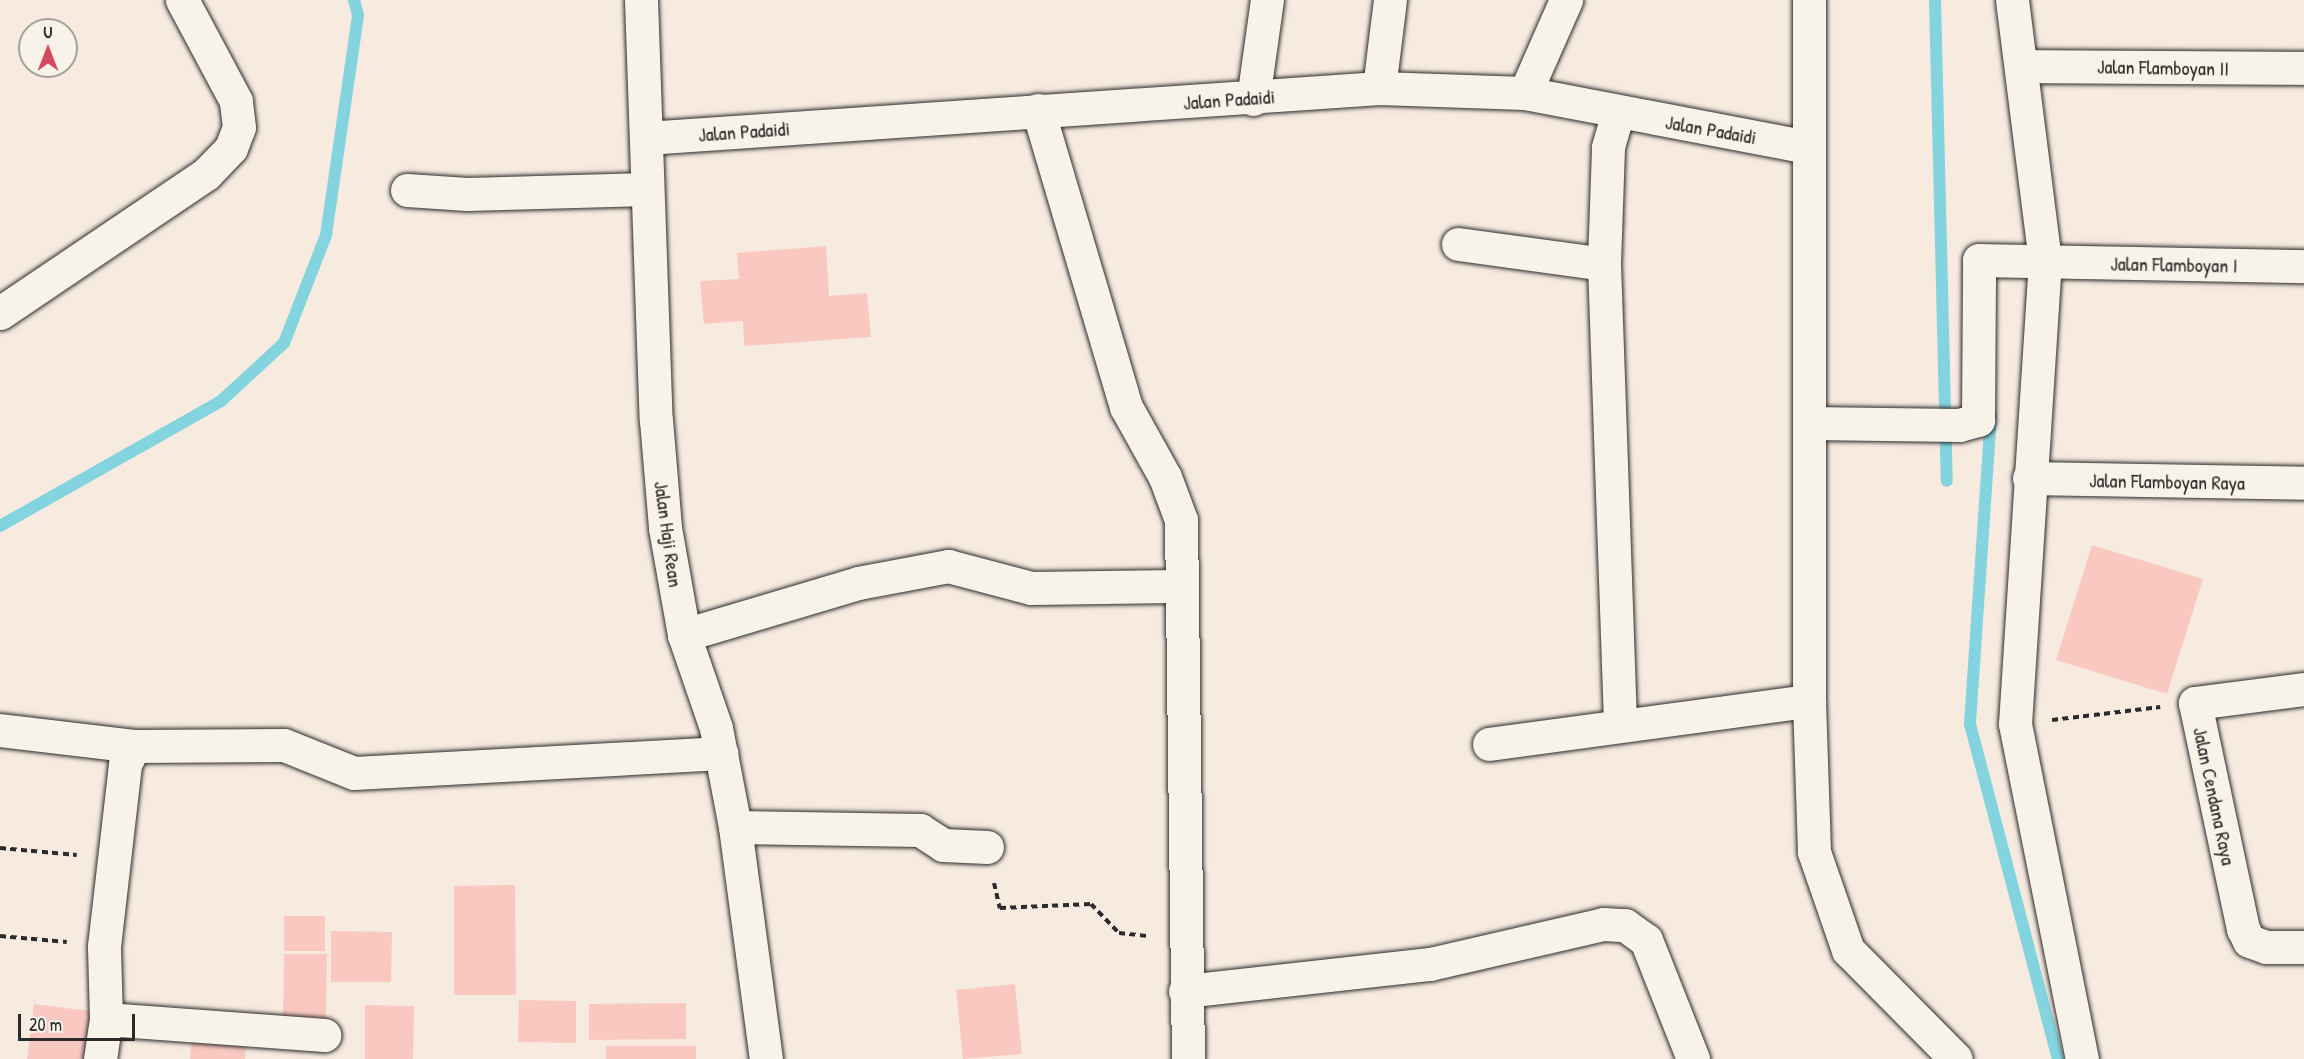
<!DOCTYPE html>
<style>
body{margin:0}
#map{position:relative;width:2304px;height:1059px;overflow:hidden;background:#f7ebe0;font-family:"Patrick Hand",sans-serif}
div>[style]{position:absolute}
.stream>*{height:12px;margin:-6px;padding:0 6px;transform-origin:6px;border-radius:6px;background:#84d4df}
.building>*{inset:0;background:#f9c9c1}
.path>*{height:4px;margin-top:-2px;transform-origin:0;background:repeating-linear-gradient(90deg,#2b2b2b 0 6px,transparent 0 10.5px)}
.roads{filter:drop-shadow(0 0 2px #2b2b2b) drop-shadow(0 0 2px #2b2b2b)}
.street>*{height:33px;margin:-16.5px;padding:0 16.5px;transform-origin:16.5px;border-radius:16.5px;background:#f7f3e8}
.secondary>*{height:33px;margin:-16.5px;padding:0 16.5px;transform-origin:16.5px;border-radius:16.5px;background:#f7f3e8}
span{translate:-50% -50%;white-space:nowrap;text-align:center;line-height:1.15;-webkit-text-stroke:5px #f7f3e8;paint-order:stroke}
.street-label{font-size:20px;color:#2b2b2b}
.north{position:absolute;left:18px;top:18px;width:60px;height:60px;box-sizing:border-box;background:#f7f3e8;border:2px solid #a5a39c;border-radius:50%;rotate:0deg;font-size:16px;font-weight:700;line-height:24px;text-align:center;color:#2b2b2b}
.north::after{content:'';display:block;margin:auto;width:21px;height:27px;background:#d1495b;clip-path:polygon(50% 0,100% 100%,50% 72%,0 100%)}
.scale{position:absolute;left:18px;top:1014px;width:117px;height:27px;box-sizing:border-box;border:3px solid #2b2b2b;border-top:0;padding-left:8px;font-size:18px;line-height:21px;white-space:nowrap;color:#2b2b2b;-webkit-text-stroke:4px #f7f3e8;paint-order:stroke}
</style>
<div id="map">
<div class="stream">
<i style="left:1935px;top:0;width:481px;rotate:88.6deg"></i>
<i style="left:1991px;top:415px;width:310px;rotate:93.9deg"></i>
<i style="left:1970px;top:724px;width:346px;rotate:75.3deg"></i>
<i style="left:0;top:526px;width:254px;rotate:-29.5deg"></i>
<i style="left:221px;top:401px;width:86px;rotate:-42.6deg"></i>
<i style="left:284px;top:343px;width:116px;rotate:-68.7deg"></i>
<i style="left:326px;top:235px;width:222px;rotate:-81.7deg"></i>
<i style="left:358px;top:15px;width:16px;rotate:-105deg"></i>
</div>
<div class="building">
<i style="clip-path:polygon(826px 246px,829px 296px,867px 293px,871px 337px,744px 346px,743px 321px,704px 324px,700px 281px,739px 279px,737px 253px)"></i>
<i style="clip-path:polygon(2092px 545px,2203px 579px,2167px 694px,2056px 660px)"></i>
<i style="clip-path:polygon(515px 885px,516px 995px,454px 995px,454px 886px)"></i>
<i style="clip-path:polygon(284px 916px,325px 916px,325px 951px,284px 951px)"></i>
<i style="clip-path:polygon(331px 931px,392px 932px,391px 982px,331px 982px)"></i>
<i style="clip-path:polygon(284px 954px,327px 954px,326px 1020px,283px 1020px)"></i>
<i style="clip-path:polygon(1015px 984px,1022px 1054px,963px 1059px,956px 990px)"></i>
<i style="clip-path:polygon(519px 1000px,576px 1001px,576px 1043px,518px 1042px)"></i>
<i style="clip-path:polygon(686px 1003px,686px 1039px,589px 1040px,589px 1004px)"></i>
<i style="clip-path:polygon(34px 1004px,98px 1012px,92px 1059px,27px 1059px)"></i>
<i style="clip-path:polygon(365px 1005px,414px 1006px,413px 1059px,365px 1059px)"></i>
<i style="clip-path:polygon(192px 1039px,246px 1042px,245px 1059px,190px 1059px)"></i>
<i style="clip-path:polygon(606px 1046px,696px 1046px,696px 1059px,606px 1059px)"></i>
</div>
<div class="path">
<i style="left:2052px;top:720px;width:109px;rotate:-6.9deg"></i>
<i style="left:0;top:848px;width:77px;rotate:5.2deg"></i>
<i style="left:994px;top:883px;width:26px;rotate:77deg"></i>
<i style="left:1000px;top:908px;width:91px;rotate:-2.5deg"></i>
<i style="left:1091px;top:904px;width:40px;rotate:46deg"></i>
<i style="left:1119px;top:933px;width:30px;rotate:6deg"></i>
<i style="left:0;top:936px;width:67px;rotate:5.1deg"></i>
</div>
<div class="roads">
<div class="street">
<i style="left:1809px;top:0;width:701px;rotate:90deg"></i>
<i style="left:1809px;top:701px;width:151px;rotate:88.1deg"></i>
<i style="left:1814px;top:852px;width:104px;rotate:70.9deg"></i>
<i style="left:1848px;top:950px;width:153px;rotate:45.3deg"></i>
<i style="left:2012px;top:0;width:262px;rotate:82.8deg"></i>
<i style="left:2045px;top:260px;width:465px;rotate:93.7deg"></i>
<i style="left:2015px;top:724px;width:342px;rotate:78.7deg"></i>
<i style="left:2022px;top:66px;width:282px;rotate:0.4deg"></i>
<i style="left:1379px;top:88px;width:89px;rotate:-82.9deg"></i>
<i style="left:1525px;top:93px;width:102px;rotate:-66.2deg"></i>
<i style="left:1253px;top:99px;width:100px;rotate:-82deg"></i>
<i style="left:1038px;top:110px;width:310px;rotate:73.5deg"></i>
<i style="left:1126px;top:407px;width:80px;rotate:60.9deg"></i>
<i style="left:1165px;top:477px;width:46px;rotate:69.6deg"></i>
<i style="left:1181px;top:520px;width:539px;rotate:89.26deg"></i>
<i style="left:1618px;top:112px;width:37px;rotate:106deg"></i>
<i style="left:1608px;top:148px;width:116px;rotate:92deg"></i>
<i style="left:1604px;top:264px;width:460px;rotate:88deg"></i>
<i style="left:646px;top:138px;width:735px;rotate:-3.9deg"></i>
<i style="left:1379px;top:88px;width:146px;rotate:2deg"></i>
<i style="left:1525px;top:93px;width:288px;rotate:10.8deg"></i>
<i style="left:407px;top:190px;width:60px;rotate:3.8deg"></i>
<i style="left:467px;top:194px;width:180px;rotate:-1.6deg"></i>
<i style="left:1458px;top:244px;width:147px;rotate:7.8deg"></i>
<i style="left:0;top:313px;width:249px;rotate:-34deg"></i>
<i style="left:206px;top:174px;width:36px;rotate:-46deg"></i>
<i style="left:231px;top:148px;width:22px;rotate:-69deg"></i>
<i style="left:239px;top:127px;width:26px;rotate:-97deg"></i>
<i style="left:236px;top:101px;width:115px;rotate:-118.1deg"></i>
<i style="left:1809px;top:423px;width:150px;rotate:0.8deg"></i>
<i style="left:1959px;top:425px;width:20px;rotate:-15deg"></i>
<i style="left:1978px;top:420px;width:160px;rotate:-89.6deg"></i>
<i style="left:1979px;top:260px;width:325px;rotate:1.1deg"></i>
<i style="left:2029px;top:478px;width:275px;rotate:1deg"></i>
<i style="left:684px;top:635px;width:182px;rotate:-16.6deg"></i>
<i style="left:858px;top:583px;width:92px;rotate:-10.7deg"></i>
<i style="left:948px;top:566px;width:86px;rotate:14.8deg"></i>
<i style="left:1031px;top:588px;width:150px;rotate:-0.8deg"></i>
<i style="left:2304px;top:689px;width:110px;rotate:172.7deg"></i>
<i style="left:2195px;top:703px;width:231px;rotate:78deg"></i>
<i style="left:2243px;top:929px;width:13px;rotate:63deg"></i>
<i style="left:2249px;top:941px;width:18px;rotate:19deg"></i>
<i style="left:2266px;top:947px;width:38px"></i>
<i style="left:0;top:730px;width:135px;rotate:6.8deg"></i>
<i style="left:1489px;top:744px;width:323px;rotate:-7.7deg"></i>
<i style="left:735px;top:827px;width:185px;rotate:0.9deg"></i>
<i style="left:920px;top:830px;width:27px;rotate:33deg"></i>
<i style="left:943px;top:845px;width:44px;rotate:2.6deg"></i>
<i style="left:1185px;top:991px;width:246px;rotate:-6.3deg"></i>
<i style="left:1430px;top:964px;width:178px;rotate:-13deg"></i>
<i style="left:1603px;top:924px;width:22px;rotate:3deg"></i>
<i style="left:1625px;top:925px;width:26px;rotate:36deg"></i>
<i style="left:1646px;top:940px;width:128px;rotate:68.4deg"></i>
<i style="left:106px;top:1019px;width:219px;rotate:4.2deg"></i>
<i style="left:100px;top:1059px;width:40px;rotate:-81.5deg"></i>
<i style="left:106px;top:1019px;width:73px;rotate:-91.6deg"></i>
<i style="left:104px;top:946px;width:183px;rotate:-83.4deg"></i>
<i style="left:125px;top:764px;width:20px;rotate:-63deg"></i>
<i style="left:134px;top:746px;width:150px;rotate:-0.4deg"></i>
<i style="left:284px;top:745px;width:75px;rotate:21.8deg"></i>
<i style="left:354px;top:773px;width:368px;rotate:-3.1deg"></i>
</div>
<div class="secondary">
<i style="left:641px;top:0;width:420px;rotate:88deg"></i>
<i style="left:656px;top:420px;width:108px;rotate:85.2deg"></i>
<i style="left:665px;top:528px;width:109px;rotate:79.9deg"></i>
<i style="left:684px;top:635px;width:98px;rotate:71deg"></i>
<i style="left:716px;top:728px;width:101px;rotate:79.1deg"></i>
<i style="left:735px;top:827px;width:234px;rotate:82.4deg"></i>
</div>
</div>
<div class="street-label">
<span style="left:2163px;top:67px;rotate:1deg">Jalan Flamboyan II</span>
<span style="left:1229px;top:99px;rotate:-4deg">Jalan Padaidi</span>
<span style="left:1711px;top:129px;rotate:10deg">Jalan Padaidi</span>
<span style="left:744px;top:131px;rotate:-4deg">Jalan Padaidi</span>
<span style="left:2174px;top:264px;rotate:1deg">Jalan Flamboyan I</span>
<span style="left:2167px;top:481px;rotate:1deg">Jalan Flamboyan Raya</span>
<span style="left:669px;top:534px;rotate:82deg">Jalan Haji Rean</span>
<span style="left:2215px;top:796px;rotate:78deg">Jalan Cendana Raya</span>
</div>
<div class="north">U</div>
<div class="scale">20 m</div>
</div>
